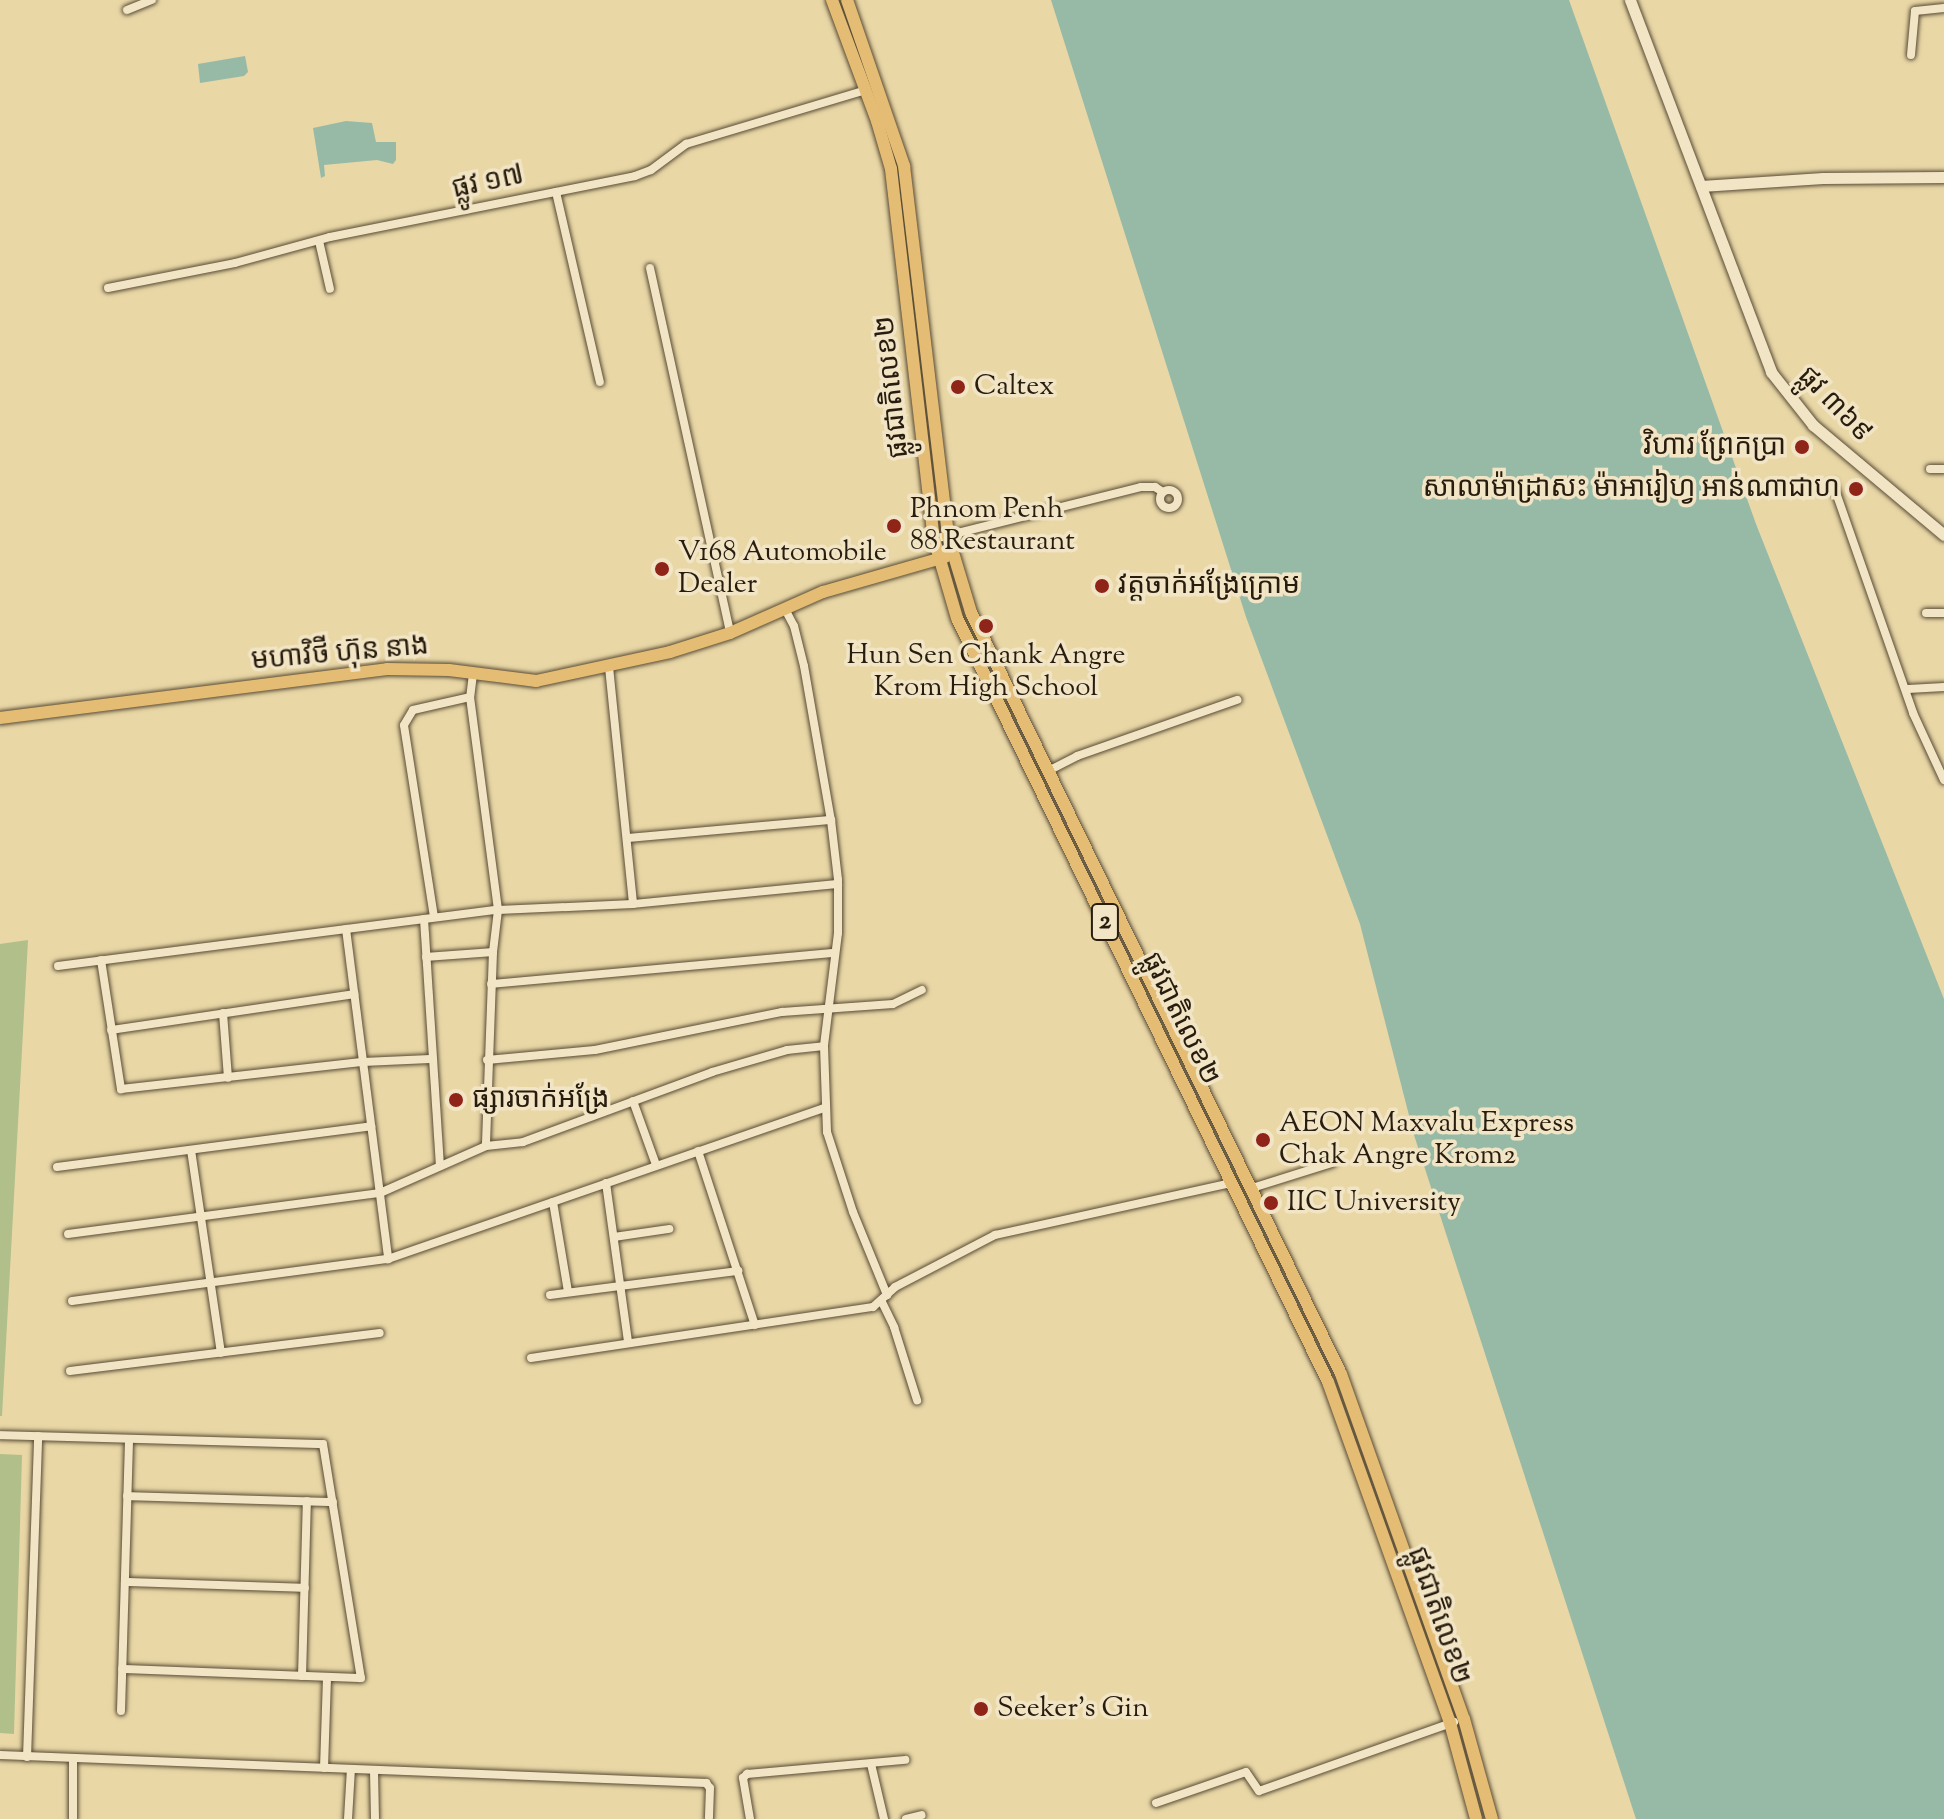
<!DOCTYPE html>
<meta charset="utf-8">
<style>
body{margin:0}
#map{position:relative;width:1944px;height:1819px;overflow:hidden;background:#e9d7a6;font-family:"Sorts Mill Goudy","Noto Sans Khmer",serif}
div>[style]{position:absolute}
.green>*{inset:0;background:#b1bf8a}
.water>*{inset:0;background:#97baa7}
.roads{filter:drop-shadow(0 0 2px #584b35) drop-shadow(0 0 2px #584b35)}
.street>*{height:8px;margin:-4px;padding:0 4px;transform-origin:4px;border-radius:4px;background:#f1e5c5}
.street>.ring{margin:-4px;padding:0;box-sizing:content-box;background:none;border:8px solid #f1e5c5;border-radius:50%}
.secondary>*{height:11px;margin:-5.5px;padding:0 5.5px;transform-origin:5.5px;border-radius:5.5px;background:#f1e5c5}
.primary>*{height:12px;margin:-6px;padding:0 6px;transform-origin:6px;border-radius:6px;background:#e4bc73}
.dots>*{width:22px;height:22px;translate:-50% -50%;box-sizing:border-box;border:4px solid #f1e5c5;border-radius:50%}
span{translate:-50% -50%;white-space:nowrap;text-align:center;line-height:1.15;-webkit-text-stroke:7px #f1e5c5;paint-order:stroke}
.shield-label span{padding:2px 6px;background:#f1e5c5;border:2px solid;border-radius:6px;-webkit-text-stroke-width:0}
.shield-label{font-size:26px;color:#281c0f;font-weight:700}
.street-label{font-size:28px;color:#281c0f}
.poi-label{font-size:28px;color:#281c0f}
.left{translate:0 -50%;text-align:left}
.right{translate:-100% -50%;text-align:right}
</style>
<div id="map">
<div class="green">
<i style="clip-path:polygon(28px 940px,2px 1416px,0 1416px,0 944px)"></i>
<i style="clip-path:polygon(0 1454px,22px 1455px,14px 1734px,0 1733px)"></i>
</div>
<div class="water">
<i style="clip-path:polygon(1051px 0,1569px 0,1756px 524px,1944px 999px,1944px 1819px,1636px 1819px,1414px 1135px,1360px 924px,1246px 617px)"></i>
<i style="clip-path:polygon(245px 56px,248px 72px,244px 76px,200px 83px,198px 64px)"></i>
<i style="clip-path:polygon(346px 121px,372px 123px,376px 142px,396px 142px,396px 160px,393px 164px,377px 160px,324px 165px,325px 176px,321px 178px,313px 128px)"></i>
</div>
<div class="roads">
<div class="street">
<i style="left:127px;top:10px;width:27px;rotate:-22deg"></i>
<i style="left:1911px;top:55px;width:44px;rotate:-84.8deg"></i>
<i style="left:1915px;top:11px;width:29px;rotate:-6deg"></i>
<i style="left:556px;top:192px;width:195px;rotate:77deg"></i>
<i style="left:319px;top:241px;width:49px;rotate:77.1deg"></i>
<i style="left:650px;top:268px;width:374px;rotate:77.6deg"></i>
<i style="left:108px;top:288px;width:129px;rotate:-11.1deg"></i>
<i style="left:235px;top:263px;width:98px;rotate:-15.3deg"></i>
<i style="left:330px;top:237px;width:311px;rotate:-11.3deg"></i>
<i style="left:635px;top:176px;width:17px;rotate:-21deg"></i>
<i style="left:651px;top:170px;width:44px;rotate:-36.6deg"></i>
<i style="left:686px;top:144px;width:188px;rotate:-16.7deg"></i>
<i style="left:1930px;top:469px;width:14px"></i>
<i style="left:1833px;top:484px;width:243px;rotate:70.7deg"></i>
<i style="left:1913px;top:713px;width:74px;rotate:65.2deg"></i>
<i class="ring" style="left:1160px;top:490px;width:10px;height:10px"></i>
<i style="left:934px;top:539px;width:213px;rotate:-14.1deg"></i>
<i style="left:1141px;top:487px;width:14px"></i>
<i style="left:1155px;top:487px;width:9px;rotate:32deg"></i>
<i style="left:786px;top:611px;width:17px;rotate:62deg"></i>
<i style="left:794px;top:626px;width:41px;rotate:76deg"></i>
<i style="left:804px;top:666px;width:156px;rotate:80.1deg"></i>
<i style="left:831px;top:820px;width:60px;rotate:83.3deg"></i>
<i style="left:838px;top:880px;width:53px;rotate:90deg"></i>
<i style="left:838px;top:933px;width:114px;rotate:97.1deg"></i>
<i style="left:824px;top:1046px;width:86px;rotate:88deg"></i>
<i style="left:827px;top:1132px;width:84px;rotate:72deg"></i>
<i style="left:853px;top:1212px;width:90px;rotate:67.7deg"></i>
<i style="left:1926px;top:613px;width:18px"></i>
<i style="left:609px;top:667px;width:238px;rotate:84.2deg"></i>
<i style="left:473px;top:674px;width:23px;rotate:97deg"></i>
<i style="left:470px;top:697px;width:215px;rotate:82.5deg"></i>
<i style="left:498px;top:910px;width:42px;rotate:96.8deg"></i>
<i style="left:493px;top:952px;width:194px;rotate:92.1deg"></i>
<i style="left:1908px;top:689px;width:36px;rotate:-3deg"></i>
<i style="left:1048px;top:771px;width:33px;rotate:-27deg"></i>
<i style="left:1077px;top:756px;width:170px;rotate:-19.3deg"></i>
<i style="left:629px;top:838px;width:203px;rotate:-5.1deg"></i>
<i style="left:434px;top:917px;width:194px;rotate:-98.9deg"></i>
<i style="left:404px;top:725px;width:17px;rotate:-59deg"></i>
<i style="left:413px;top:710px;width:58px;rotate:-12.8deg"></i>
<i style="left:424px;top:919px;width:247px;rotate:86.3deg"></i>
<i style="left:346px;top:929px;width:333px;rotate:82.7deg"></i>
<i style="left:426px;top:957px;width:67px;rotate:-4.3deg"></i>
<i style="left:101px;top:960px;width:131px;rotate:81.2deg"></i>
<i style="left:121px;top:1089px;width:244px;rotate:-6.4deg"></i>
<i style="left:363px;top:1062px;width:67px;rotate:-2.6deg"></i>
<i style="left:58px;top:966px;width:444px;rotate:-7.3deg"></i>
<i style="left:498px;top:910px;width:135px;rotate:-2.5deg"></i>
<i style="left:633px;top:904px;width:206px;rotate:-5.6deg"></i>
<i style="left:491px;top:984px;width:344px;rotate:-5.2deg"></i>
<i style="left:223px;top:1013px;width:65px;rotate:85.6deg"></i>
<i style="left:111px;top:1030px;width:246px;rotate:-8.4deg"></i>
<i style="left:487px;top:1060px;width:108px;rotate:-5.3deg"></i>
<i style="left:595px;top:1050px;width:191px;rotate:-11.5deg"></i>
<i style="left:782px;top:1012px;width:111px;rotate:-4.1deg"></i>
<i style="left:893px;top:1004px;width:32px;rotate:-26deg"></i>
<i style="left:633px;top:1101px;width:68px;rotate:70.2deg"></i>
<i style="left:191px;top:1150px;width:205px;rotate:81.6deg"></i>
<i style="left:698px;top:1151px;width:183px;rotate:71.9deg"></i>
<i style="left:57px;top:1167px;width:317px;rotate:-7.4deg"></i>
<i style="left:606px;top:1183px;width:161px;rotate:82.1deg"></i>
<i style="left:1252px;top:1188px;width:84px;rotate:-17.4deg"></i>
<i style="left:553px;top:1202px;width:91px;rotate:80.5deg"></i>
<i style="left:68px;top:1234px;width:315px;rotate:-7.5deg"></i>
<i style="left:380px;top:1193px;width:116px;rotate:-23.9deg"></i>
<i style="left:486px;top:1146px;width:37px;rotate:-6deg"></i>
<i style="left:523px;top:1142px;width:202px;rotate:-20.3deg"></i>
<i style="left:712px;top:1072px;width:78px;rotate:-16.3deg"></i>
<i style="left:787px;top:1050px;width:37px;rotate:-6deg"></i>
<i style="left:614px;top:1237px;width:56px;rotate:-8.3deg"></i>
<i style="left:550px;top:1295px;width:190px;rotate:-7.3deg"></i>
<i style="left:72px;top:1301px;width:319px;rotate:-7.6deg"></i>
<i style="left:388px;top:1259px;width:462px;rotate:-19.1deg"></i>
<i style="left:882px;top:1302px;width:28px;rotate:64deg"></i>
<i style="left:894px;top:1327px;width:77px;rotate:72.5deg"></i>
<i style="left:531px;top:1358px;width:346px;rotate:-8.5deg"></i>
<i style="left:873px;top:1307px;width:30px;rotate:-42deg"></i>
<i style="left:895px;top:1287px;width:113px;rotate:-27.5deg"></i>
<i style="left:995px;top:1235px;width:243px;rotate:-12.4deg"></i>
<i style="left:70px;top:1371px;width:312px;rotate:-7deg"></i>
<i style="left:0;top:1435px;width:323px;rotate:1.6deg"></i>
<i style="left:323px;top:1444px;width:237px;rotate:80.8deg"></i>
<i style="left:361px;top:1678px;width:239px;rotate:-177.8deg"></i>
<i style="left:127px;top:1496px;width:206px;rotate:1.7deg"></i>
<i style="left:125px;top:1582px;width:180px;rotate:1.9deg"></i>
<i style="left:302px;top:1676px;width:175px;rotate:-88.4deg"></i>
<i style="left:121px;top:1711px;width:272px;rotate:-88.3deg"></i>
<i style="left:0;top:1755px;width:707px;rotate:2.27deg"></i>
<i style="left:706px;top:1783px;width:6px;rotate:51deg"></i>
<i style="left:710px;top:1788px;width:31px;rotate:92deg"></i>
<i style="left:27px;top:1757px;width:321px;rotate:-88deg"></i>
<i style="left:871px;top:1764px;width:57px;rotate:76.7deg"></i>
<i style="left:324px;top:1768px;width:91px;rotate:-88.1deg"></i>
<i style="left:374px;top:1771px;width:48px;rotate:88.8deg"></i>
<i style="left:1156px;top:1803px;width:95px;rotate:-19deg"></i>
<i style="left:1246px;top:1772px;width:23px;rotate:56deg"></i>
<i style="left:1259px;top:1791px;width:207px;rotate:-19.5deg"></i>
<i style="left:73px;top:1819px;width:60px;rotate:-90deg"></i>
<i style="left:348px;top:1819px;width:50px;rotate:-86.6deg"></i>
<i style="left:750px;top:1819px;width:42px;rotate:-99.7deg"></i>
<i style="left:743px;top:1778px;width:6px;rotate:-45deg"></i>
<i style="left:747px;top:1774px;width:159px;rotate:-5.1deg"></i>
<i style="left:906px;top:1819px;width:16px;rotate:-14deg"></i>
</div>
<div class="secondary">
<i style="left:1630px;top:0;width:398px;rotate:69.2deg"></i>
<i style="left:1771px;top:372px;width:68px;rotate:51.6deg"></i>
<i style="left:1813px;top:425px;width:171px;rotate:40deg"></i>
<i style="left:1701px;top:186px;width:122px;rotate:-3.8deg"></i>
<i style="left:1823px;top:178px;width:121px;rotate:-0.5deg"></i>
</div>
<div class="primary">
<i style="left:832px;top:0;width:129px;rotate:69.6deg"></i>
<i style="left:877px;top:121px;width:50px;rotate:73.7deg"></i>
<i style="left:891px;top:169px;width:372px;rotate:83.4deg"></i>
<i style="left:934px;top:539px;width:82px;rotate:73.8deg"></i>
<i style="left:957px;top:618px;width:849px;rotate:64.1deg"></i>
<i style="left:1328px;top:1382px;width:362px;rotate:70.3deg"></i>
<i style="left:1450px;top:1723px;width:99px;rotate:74.8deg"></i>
<i style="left:847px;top:0;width:176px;rotate:71deg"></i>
<i style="left:904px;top:166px;width:373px;rotate:83.2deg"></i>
<i style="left:948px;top:536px;width:79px;rotate:73.2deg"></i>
<i style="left:971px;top:612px;width:847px;rotate:64.1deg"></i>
<i style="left:1341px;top:1374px;width:366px;rotate:70.4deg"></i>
<i style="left:1464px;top:1719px;width:104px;rotate:74.4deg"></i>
<i style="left:0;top:718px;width:390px;rotate:-7.2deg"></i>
<i style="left:387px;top:669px;width:62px;rotate:0.9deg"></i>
<i style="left:449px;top:670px;width:88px;rotate:7.2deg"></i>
<i style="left:536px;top:681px;width:137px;rotate:-12.2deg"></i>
<i style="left:670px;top:652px;width:63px;rotate:-17.6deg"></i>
<i style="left:730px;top:633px;width:102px;rotate:-23.8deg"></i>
<i style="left:823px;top:592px;width:127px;rotate:-16deg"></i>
</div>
</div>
<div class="dots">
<i style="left:958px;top:387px;background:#8f2418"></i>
<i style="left:1802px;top:447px;background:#8f2418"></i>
<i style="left:1856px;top:489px;background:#8f2418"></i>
<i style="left:894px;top:526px;background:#8f2418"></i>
<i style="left:662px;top:569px;background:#8f2418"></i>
<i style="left:1102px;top:586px;background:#8f2418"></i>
<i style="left:986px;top:626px;background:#8f2418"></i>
<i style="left:456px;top:1100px;background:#8f2418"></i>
<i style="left:1263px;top:1140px;background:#8f2418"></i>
<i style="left:1271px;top:1203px;background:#8f2418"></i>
<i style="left:981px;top:1709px;background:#8f2418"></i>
</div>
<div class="shield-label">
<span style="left:1105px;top:922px">2</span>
</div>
<div class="street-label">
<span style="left:488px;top:183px;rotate:-12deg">ផ្លូវ ១៧</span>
<span style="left:893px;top:387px;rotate:-96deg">ផ្លូវជាតិលេខ២</span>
<span style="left:1834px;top:405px;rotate:46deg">ផ្លូវ ៣៦៩</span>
<span style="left:340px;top:654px;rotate:-5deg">មហាវិថី ហ៊ុន នាង</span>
<span style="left:1180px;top:1019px;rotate:64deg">ផ្លូវជាតិលេខ២</span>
<span style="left:1438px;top:1616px;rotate:71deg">ផ្លូវជាតិលេខ២</span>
</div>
<div class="poi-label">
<span class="left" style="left:974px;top:387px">Caltex</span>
<span class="right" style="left:1786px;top:447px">វិហារ ព្រែកប្រា</span>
<span class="right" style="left:1840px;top:489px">សាលាម៉ាដ្រាសះ ម៉ាអារៀហ្វ អាន់ណាជាហ</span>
<span class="left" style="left:910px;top:526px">Phnom Penh<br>88 Restaurant</span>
<span class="left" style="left:678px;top:569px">V168 Automobile<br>Dealer</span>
<span class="left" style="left:1118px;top:586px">វត្តចាក់អង្រែក្រោម</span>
<span style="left:986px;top:672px">Hun Sen Chank Angre<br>Krom High School</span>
<span class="left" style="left:472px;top:1100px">ផ្សារចាក់អង្រែ</span>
<span class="left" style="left:1279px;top:1140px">AEON Maxvalu Express<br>Chak Angre Krom2</span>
<span class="left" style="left:1287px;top:1203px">IIC University</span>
<span class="left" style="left:997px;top:1709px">Seeker's Gin</span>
</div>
</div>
